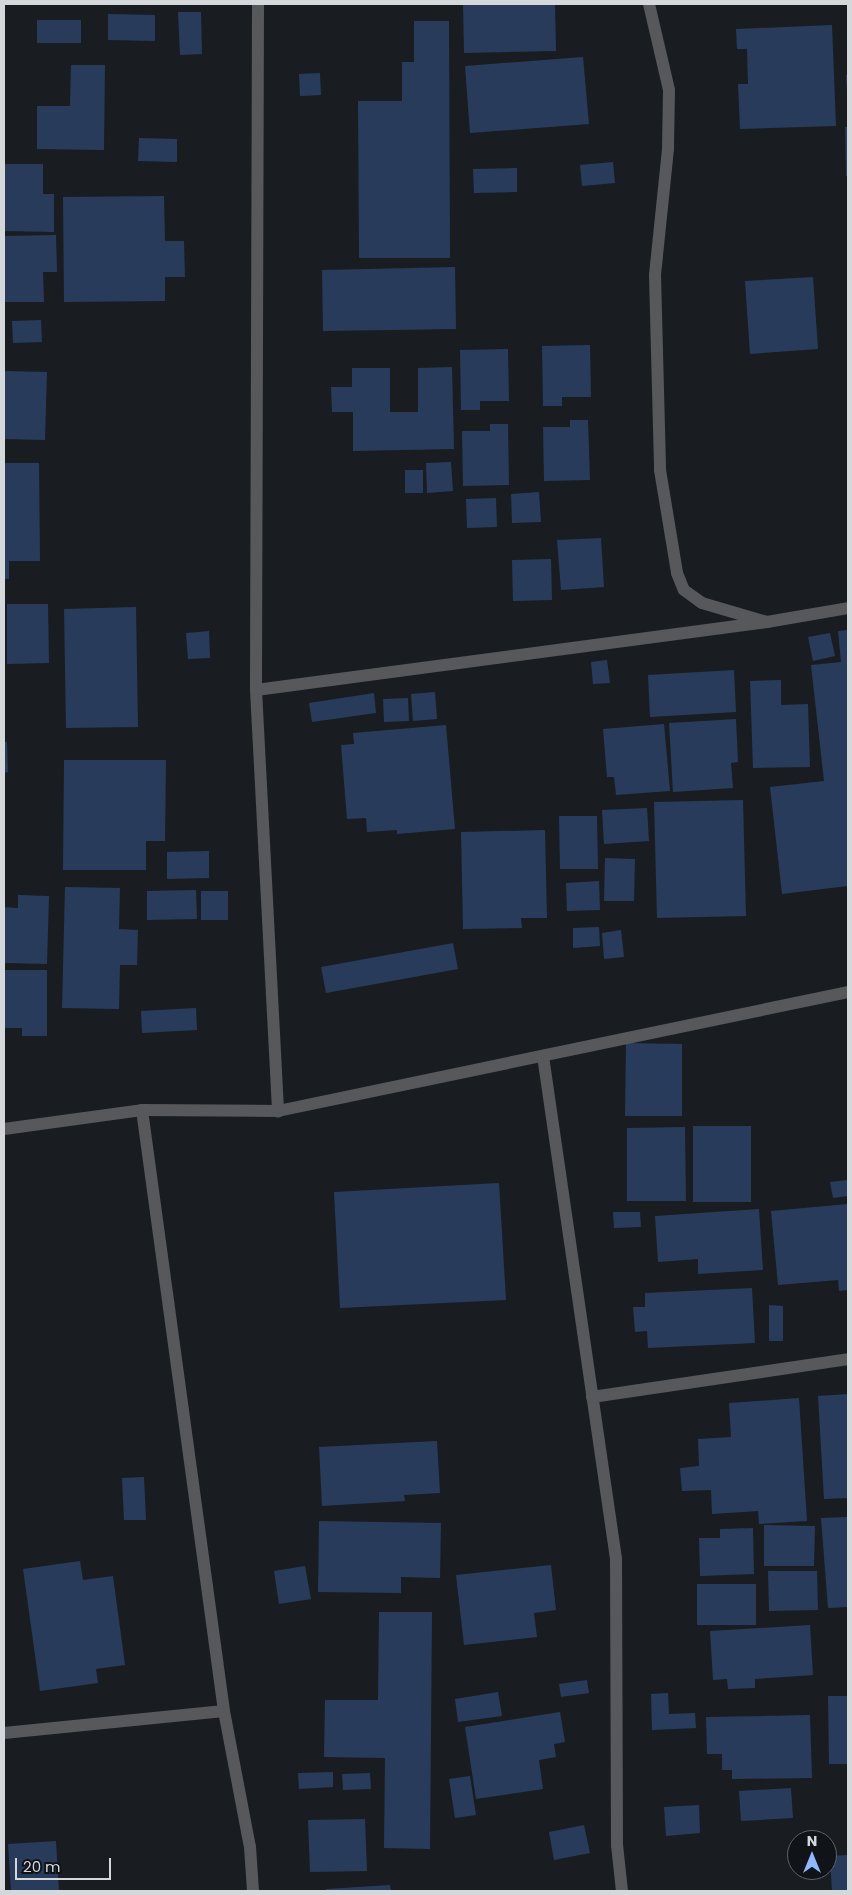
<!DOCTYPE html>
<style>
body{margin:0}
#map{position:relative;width:852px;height:1895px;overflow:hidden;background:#191d22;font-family:Poppins,sans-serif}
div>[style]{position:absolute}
.building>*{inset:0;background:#293b5b}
.minor>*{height:12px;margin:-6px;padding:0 6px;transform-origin:6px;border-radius:6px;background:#56585b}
span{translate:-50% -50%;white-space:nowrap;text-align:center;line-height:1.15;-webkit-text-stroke:5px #101318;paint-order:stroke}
.frame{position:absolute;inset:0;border:5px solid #d5d8db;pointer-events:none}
.north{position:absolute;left:787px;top:1830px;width:50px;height:50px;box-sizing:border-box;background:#101318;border:1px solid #5f6266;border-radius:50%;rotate:0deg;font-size:14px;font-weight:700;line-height:20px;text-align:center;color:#d5d8db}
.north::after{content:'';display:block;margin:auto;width:18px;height:22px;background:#90b8fd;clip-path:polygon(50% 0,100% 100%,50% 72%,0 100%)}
.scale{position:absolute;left:15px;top:1858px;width:96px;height:22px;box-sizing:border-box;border:2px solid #d5d8db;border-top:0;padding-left:6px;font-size:15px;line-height:18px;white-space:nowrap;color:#d5d8db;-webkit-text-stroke:4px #101318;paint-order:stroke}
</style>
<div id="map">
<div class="building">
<i style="clip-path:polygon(463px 4px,555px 4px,556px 51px,464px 53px)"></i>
<i style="clip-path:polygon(178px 12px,201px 12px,202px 54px,180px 55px)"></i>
<i style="clip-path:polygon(108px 14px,155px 15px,155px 41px,108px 40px)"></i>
<i style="clip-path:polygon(37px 20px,81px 20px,81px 43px,37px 43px)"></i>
<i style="clip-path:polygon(414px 21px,449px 21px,450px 258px,359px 258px,358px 101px,402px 101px,402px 62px,414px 62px)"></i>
<i style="clip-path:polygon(832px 25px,836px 126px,740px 129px,738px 84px,748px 84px,747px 49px,737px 49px,736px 29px)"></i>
<i style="clip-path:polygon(583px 57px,589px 124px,470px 133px,465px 66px)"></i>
<i style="clip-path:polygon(71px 65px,105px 65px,104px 150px,37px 149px,37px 106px,70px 106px)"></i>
<i style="clip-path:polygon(320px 73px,321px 95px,300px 96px,299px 74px)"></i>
<i style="clip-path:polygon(846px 75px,848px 75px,848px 91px,847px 91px)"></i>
<i style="clip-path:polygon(845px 127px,848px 127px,848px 176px,846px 176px)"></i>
<i style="clip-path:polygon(139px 138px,177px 139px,177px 162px,138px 161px)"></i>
<i style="clip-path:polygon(613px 162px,615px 183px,582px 186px,580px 165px)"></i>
<i style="clip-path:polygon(4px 164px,43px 164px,43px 194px,54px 194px,54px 232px,4px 231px)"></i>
<i style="clip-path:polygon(517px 168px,517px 192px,474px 193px,473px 169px)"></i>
<i style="clip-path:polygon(164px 196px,165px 241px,184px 241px,185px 277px,165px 277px,165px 301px,64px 302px,63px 197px)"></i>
<i style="clip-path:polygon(56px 235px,57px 272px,43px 272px,44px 302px,4px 302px,4px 236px)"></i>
<i style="clip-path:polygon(455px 267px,456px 329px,323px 331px,322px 270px)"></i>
<i style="clip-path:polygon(813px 277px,818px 349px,750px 354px,745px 281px)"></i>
<i style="clip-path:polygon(41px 320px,42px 342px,13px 343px,12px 321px)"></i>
<i style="clip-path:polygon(590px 345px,591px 397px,562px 397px,562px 406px,543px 406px,542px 346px)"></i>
<i style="clip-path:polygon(508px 349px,509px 401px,480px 401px,480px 410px,461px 410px,460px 350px)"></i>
<i style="clip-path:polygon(452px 367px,454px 449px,353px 451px,353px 412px,332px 412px,331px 387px,352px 387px,352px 368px,390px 368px,390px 412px,418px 412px,418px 368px)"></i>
<i style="clip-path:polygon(4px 371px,47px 372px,45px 440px,4px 439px)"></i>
<i style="clip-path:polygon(570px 420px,588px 420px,590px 480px,544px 481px,543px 427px,570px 427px)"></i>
<i style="clip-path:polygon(490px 424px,508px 424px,509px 485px,463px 486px,462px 431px,490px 431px)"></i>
<i style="clip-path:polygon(451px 462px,453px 491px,427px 493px,426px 463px)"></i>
<i style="clip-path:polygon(4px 463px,39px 463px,40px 561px,9px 561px,9px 579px,4px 579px)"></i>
<i style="clip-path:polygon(405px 470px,423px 470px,423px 493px,405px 493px)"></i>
<i style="clip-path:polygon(539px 492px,541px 522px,512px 523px,511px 494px)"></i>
<i style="clip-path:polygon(496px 498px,497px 527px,467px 528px,466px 499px)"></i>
<i style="clip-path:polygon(601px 538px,604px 587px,561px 590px,557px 540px)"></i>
<i style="clip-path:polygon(551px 559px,552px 600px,513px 601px,512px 560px)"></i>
<i style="clip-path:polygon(7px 604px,48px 604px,49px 663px,7px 664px)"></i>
<i style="clip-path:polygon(136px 607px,138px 727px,66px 728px,64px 609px)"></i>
<i style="clip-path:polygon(848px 630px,848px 886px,782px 894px,770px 787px,824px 781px,811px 665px,841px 662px,838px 631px)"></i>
<i style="clip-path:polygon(209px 631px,210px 658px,188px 659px,186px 633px)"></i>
<i style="clip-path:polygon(830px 633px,835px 656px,813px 661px,808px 637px)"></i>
<i style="clip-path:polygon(607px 660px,610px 683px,593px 684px,591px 662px)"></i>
<i style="clip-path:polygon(734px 670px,736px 712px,650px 717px,648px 675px)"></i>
<i style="clip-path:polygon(781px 680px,781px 705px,808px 704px,810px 767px,753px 768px,750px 681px)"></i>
<i style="clip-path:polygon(435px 692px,437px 719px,413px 721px,411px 694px)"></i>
<i style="clip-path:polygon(374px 693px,376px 713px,312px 722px,309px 703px)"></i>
<i style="clip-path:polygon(408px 698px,409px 721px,384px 722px,383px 699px)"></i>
<i style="clip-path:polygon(736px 719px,738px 762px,731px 763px,733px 788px,673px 792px,669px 723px)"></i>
<i style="clip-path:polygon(664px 724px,670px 791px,616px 795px,614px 777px,607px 777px,603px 729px)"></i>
<i style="clip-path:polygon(446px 725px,455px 829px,397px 834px,397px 830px,367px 832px,366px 818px,347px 819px,341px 745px,354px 744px,353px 733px)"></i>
<i style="clip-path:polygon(4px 742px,7px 742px,8px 772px,4px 773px)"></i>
<i style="clip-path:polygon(64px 760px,166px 760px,165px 841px,146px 841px,146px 870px,63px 870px)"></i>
<i style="clip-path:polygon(743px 800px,746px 916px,657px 918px,654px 802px)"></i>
<i style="clip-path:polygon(647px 808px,649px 841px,604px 844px,602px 810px)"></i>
<i style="clip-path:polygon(559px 816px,597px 816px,598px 869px,560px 869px)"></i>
<i style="clip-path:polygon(545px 830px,547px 918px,521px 918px,522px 928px,463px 929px,461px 832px)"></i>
<i style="clip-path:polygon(209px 851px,209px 878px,167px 879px,167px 852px)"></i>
<i style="clip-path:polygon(605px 858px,635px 859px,634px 901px,604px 901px)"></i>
<i style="clip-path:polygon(599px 881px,600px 910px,567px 911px,566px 883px)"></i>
<i style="clip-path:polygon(65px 887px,120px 888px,119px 929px,138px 930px,137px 965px,120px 965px,119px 1009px,62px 1008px)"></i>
<i style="clip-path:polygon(196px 890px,197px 919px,147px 920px,147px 891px)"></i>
<i style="clip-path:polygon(201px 891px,228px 891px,228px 920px,201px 920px)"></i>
<i style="clip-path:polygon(18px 895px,49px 896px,47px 964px,4px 963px,4px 907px,18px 908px)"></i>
<i style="clip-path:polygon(599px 927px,600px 946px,573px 948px,573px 928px)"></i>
<i style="clip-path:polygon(621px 930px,624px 957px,604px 959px,602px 933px)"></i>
<i style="clip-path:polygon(453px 943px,458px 969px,326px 993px,321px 967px)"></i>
<i style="clip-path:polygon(4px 970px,47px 970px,47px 1036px,22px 1036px,22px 1028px,4px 1028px)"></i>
<i style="clip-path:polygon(196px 1008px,197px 1030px,142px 1033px,141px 1011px)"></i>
<i style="clip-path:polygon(626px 1043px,682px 1044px,682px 1116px,625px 1116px)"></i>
<i style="clip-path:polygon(693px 1126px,751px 1126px,751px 1202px,693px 1202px)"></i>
<i style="clip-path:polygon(685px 1127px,686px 1201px,627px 1201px,627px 1128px)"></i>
<i style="clip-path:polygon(848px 1180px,848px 1196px,833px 1198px,830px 1182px)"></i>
<i style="clip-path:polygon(499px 1183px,506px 1300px,340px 1308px,334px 1192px)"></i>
<i style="clip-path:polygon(848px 1204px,848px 1290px,839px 1291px,838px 1280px,778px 1285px,771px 1211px)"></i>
<i style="clip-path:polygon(759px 1209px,763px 1270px,698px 1274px,698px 1259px,658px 1262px,655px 1216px)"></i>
<i style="clip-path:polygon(613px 1212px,640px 1212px,641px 1227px,614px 1228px)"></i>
<i style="clip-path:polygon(752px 1288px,755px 1343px,648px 1348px,647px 1331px,635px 1332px,633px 1307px,645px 1307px,645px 1293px)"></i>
<i style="clip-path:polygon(769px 1305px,783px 1306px,783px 1341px,769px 1341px)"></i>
<i style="clip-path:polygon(848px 1394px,848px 1498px,824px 1499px,818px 1396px)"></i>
<i style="clip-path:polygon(799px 1398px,807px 1521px,759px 1524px,758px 1511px,712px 1514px,711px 1490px,682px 1491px,680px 1468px,699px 1466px,698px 1439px,731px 1437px,729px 1403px)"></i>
<i style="clip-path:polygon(437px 1441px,440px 1493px,404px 1495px,405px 1501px,322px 1506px,319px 1447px)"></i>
<i style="clip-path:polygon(144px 1477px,146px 1520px,124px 1520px,122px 1478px)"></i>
<i style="clip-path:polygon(848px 1517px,848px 1607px,828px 1608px,821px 1518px)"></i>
<i style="clip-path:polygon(319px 1521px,441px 1523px,440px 1578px,401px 1577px,401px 1593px,318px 1592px)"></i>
<i style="clip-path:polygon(764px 1525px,815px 1526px,814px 1566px,764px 1566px)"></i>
<i style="clip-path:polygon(753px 1528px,754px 1574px,700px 1576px,699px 1538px,720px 1538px,720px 1529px)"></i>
<i style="clip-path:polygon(80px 1561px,83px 1580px,113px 1576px,125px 1665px,96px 1669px,98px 1683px,40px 1691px,23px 1569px)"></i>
<i style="clip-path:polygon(551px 1565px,556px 1610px,534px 1613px,537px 1637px,464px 1645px,456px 1575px)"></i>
<i style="clip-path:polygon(305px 1566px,311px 1599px,279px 1604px,274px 1571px)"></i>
<i style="clip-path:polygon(768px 1571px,817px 1571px,818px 1610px,769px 1611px)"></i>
<i style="clip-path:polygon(697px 1584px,756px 1584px,756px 1625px,697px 1625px)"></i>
<i style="clip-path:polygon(379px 1612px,432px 1612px,430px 1849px,384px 1848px,385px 1758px,324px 1757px,325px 1700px,378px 1700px)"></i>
<i style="clip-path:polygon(810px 1625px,813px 1675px,755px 1679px,755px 1688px,728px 1689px,727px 1679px,713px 1680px,710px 1631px)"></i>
<i style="clip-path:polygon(587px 1680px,589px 1693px,561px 1697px,559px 1684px)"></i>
<i style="clip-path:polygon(498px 1692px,502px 1716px,458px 1722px,455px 1699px)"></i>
<i style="clip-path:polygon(668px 1693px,669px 1714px,695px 1713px,696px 1728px,652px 1730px,651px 1694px)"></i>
<i style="clip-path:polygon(828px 1696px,848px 1696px,848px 1764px,829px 1764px)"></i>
<i style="clip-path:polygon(560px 1712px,565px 1742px,554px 1744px,556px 1757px,539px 1760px,543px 1789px,476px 1799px,465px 1727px)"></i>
<i style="clip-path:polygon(810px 1715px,812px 1778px,732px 1779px,732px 1770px,722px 1770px,722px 1754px,707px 1754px,706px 1717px)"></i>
<i style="clip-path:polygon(333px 1772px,333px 1787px,299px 1789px,298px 1773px)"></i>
<i style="clip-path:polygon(370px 1773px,371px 1789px,343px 1790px,342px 1774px)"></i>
<i style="clip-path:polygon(470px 1776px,476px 1815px,455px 1818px,449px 1779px)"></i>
<i style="clip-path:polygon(791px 1788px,793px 1818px,741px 1821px,739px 1791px)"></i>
<i style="clip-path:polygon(699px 1805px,700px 1833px,666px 1836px,664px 1807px)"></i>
<i style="clip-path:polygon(365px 1819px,367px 1871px,310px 1872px,308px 1820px)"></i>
<i style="clip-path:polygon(584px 1825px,590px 1853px,554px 1860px,549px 1832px)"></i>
<i style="clip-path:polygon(56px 1841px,59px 1891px,11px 1891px,8px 1844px)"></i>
<i style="clip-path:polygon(848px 1855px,848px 1891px,832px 1891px,830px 1856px)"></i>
<i style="clip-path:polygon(390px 1885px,391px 1891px,326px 1891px,326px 1889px)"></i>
</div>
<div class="minor">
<i style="left:258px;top:4px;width:686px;rotate:90.17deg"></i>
<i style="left:256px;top:690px;width:422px;rotate:87deg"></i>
<i style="left:649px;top:4px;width:88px;rotate:76.9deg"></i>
<i style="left:669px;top:90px;width:59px;rotate:91deg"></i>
<i style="left:668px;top:149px;width:127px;rotate:95.9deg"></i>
<i style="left:655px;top:275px;width:195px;rotate:88.5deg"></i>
<i style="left:660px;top:470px;width:104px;rotate:80.6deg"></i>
<i style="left:677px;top:573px;width:18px;rotate:68deg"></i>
<i style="left:684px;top:590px;width:22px;rotate:36deg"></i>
<i style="left:702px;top:603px;width:68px;rotate:16.3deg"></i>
<i style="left:256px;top:690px;width:516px;rotate:-7.58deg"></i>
<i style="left:767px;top:622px;width:82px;rotate:-9.8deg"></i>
<i style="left:543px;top:1056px;width:508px;rotate:81.74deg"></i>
<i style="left:616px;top:1559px;width:286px;rotate:89.8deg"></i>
<i style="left:617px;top:1845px;width:46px;rotate:83.8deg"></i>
<i style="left:142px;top:1110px;width:607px;rotate:82.23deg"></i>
<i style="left:224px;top:1711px;width:138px;rotate:79.2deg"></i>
<i style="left:250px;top:1847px;width:44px;rotate:86.1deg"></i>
<i style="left:4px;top:1129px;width:139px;rotate:-7.8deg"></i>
<i style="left:142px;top:1110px;width:136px;rotate:0.4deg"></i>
<i style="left:278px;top:1111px;width:582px;rotate:-11.79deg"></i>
<i style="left:592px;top:1397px;width:259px;rotate:-8.4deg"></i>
<i style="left:4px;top:1733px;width:221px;rotate:-5.7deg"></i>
</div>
<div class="frame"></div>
<div class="north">N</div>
<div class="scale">20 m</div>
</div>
